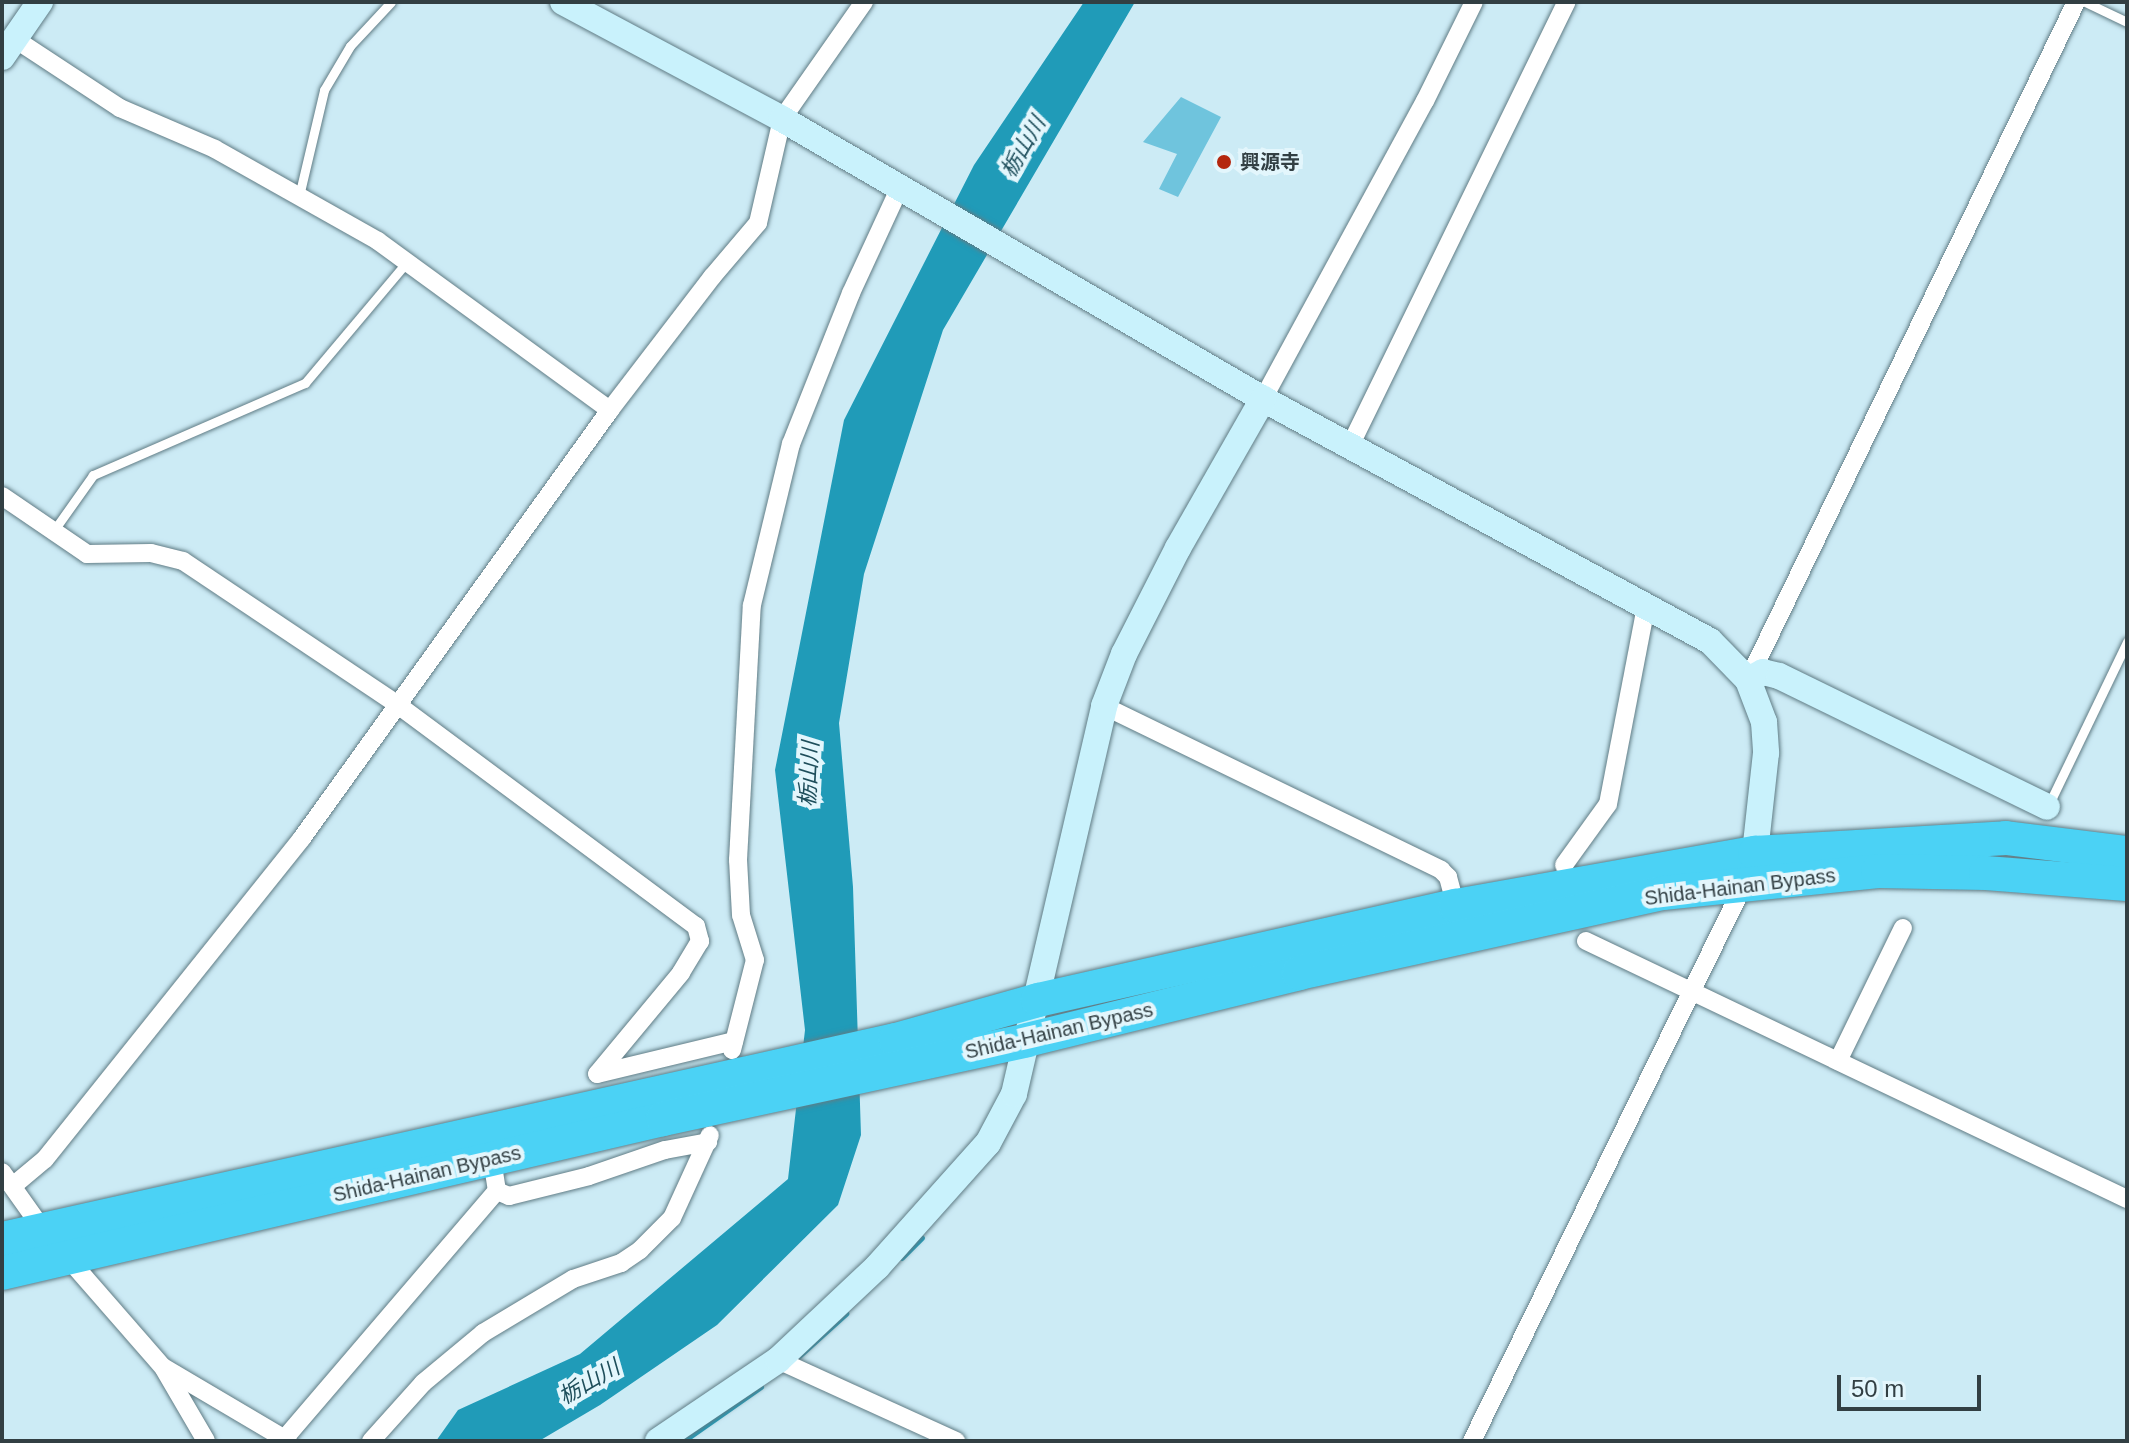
<!DOCTYPE html>
<meta charset="utf-8">
<style>
body{margin:0}
#map{position:relative;width:2129px;height:1443px;overflow:hidden;background:#ccebf5;font-family:Arial,"Noto Sans JP",sans-serif}
div>[style]{position:absolute}
.green>*{inset:0;background:#6fc4dd}
.water>*{inset:0;background:#209bb8}
.stream>*{height:6px;margin:-3px;padding:0 3px;transform-origin:3px;border-radius:3px;background:#209bb8}
.roads{filter:drop-shadow(0 0 2px #607c85) drop-shadow(0 0 2px #607c85)}
.lane>*{height:9px;margin:-4.5px;padding:0 4.5px;transform-origin:4.5px;border-radius:4.5px;background:#fff}
.street>*{height:18px;margin:-9px;padding:0 9px;transform-origin:9px;border-radius:9px;background:#fff}
.secondary>*{height:26px;margin:-13px;padding:0 13px;transform-origin:13px;border-radius:13px;background:#c9f2fc}
.highway>*{height:34px;margin:-17px;padding:0 17px;transform-origin:17px;border-radius:17px;background:#4bd2f5}
.dots>*{width:22px;height:22px;translate:-50% -50%;box-sizing:border-box;border:4px solid #e3f6fc;border-radius:50%}
span{translate:-50% -50%;white-space:nowrap;text-align:center;line-height:1.15;-webkit-text-stroke:8px #e3f6fc;paint-order:stroke}
.poi-label{font-size:20px;color:#323f43;font-weight:700}
.left{translate:0 -50%;text-align:left}
.street-label{font-size:20px;color:#323f43}
.water-label{font-size:22px;color:#1e4e5b;font-style:italic}
.frame{position:absolute;inset:0;border:4px solid #323f43;pointer-events:none}
.scale{position:absolute;left:1837px;top:1375px;width:144px;height:36px;box-sizing:border-box;border:4px solid #323f43;border-top:0;padding-left:10px;font-size:24px;line-height:28px;white-space:nowrap;color:#323f43;-webkit-text-stroke:6px #e3f6fc;paint-order:stroke}
</style>
<div id="map">
<div class="green">
<i style="clip-path:polygon(1181px 97px,1221px 117px,1178px 197px,1159px 189px,1177px 154px,1143px 142px)"></i>
</div>
<div class="water">
<i style="clip-path:polygon(1084px 2px,1135px 2px,943px 330px,864px 574px,839px 723px,853px 887px,861px 1135px,838px 1205px,717px 1325px,600px 1405px,539px 1441px,436px 1441px,458px 1410px,580px 1354px,788px 1179px,805px 1030px,775px 770px,844px 420px,974px 165px)"></i>
</div>
<div class="stream">
<i style="left:902px;top:1258px;width:28px;rotate:-45deg"></i>
<i style="left:795px;top:1360px;width:69px;rotate:-42deg"></i>
<i style="left:684px;top:1441px;width:94px;rotate:-35deg"></i>
</div>
<div class="roads">
<div class="lane">
<i style="left:2085px;top:2px;width:47px;rotate:25.5deg"></i>
<i style="left:299px;top:196px;width:109px;rotate:-76.7deg"></i>
<i style="left:324px;top:90px;width:51px;rotate:-59.4deg"></i>
<i style="left:350px;top:46px;width:60px;rotate:-47deg"></i>
<i style="left:52px;top:533px;width:71px;rotate:-54.7deg"></i>
<i style="left:93px;top:475px;width:231px;rotate:-23.5deg"></i>
<i style="left:305px;top:383px;width:158px;rotate:-49.9deg"></i>
<i style="left:2049px;top:804px;width:180px;rotate:-64.3deg"></i>
</div>
<div class="street">
<i style="left:15px;top:39px;width:126px;rotate:33.3deg"></i>
<i style="left:120px;top:108px;width:103px;rotate:23.3deg"></i>
<i style="left:215px;top:149px;width:187px;rotate:29.4deg"></i>
<i style="left:378px;top:241px;width:287px;rotate:36.1deg"></i>
<i style="left:1263px;top:399px;width:339px;rotate:-61.5deg"></i>
<i style="left:1425px;top:101px;width:110px;rotate:-63.7deg"></i>
<i style="left:1351px;top:444px;width:492px;rotate:-64deg"></i>
<i style="left:2px;top:496px;width:103px;rotate:34.3deg"></i>
<i style="left:87px;top:554px;width:64px;rotate:-0.9deg"></i>
<i style="left:151px;top:553px;width:33px;rotate:14deg"></i>
<i style="left:183px;top:561px;width:259px;rotate:33.8deg"></i>
<i style="left:398px;top:705px;width:371px;rotate:36.6deg"></i>
<i style="left:696px;top:926px;width:16px;rotate:75deg"></i>
<i style="left:700px;top:941px;width:37px;rotate:121deg"></i>
<i style="left:681px;top:973px;width:131px;rotate:129.7deg"></i>
<i style="left:597px;top:1074px;width:141px;rotate:-13.5deg"></i>
<i style="left:1748px;top:680px;width:753px;rotate:-64.18deg"></i>
<i style="left:1104px;top:706px;width:375px;rotate:25.9deg"></i>
<i style="left:1441px;top:870px;width:10px;rotate:45deg"></i>
<i style="left:1448px;top:877px;width:30px;rotate:75deg"></i>
<i style="left:1564px;top:865px;width:75px;rotate:-54.2deg"></i>
<i style="left:1608px;top:804px;width:202px;rotate:-79.1deg"></i>
<i style="left:1586px;top:941px;width:599px;rotate:25.5deg"></i>
<i style="left:732px;top:1050px;width:93px;rotate:-75.7deg"></i>
<i style="left:755px;top:960px;width:47px;rotate:-107.3deg"></i>
<i style="left:741px;top:915px;width:55px;rotate:-93.1deg"></i>
<i style="left:738px;top:860px;width:255px;rotate:-86.9deg"></i>
<i style="left:752px;top:605px;width:166px;rotate:-76.4deg"></i>
<i style="left:791px;top:444px;width:162px;rotate:-68.3deg"></i>
<i style="left:851px;top:293px;width:115px;rotate:-65.2deg"></i>
<i style="left:1838px;top:1061px;width:148px;rotate:-64deg"></i>
<i style="left:2px;top:1172px;width:76px;rotate:54.6deg"></i>
<i style="left:14px;top:1185px;width:40px;rotate:-40deg"></i>
<i style="left:45px;top:1159px;width:411px;rotate:-51.3deg"></i>
<i style="left:302px;top:838px;width:527px;rotate:-54.26deg"></i>
<i style="left:610px;top:410px;width:168px;rotate:-52.5deg"></i>
<i style="left:712px;top:277px;width:71px;rotate:-49.6deg"></i>
<i style="left:758px;top:223px;width:107px;rotate:-77deg"></i>
<i style="left:782px;top:119px;width:143px;rotate:-55deg"></i>
<i style="left:497px;top:1191px;width:13px;rotate:23deg"></i>
<i style="left:509px;top:1196px;width:82px;rotate:-14deg"></i>
<i style="left:589px;top:1176px;width:80px;rotate:-18.9deg"></i>
<i style="left:665px;top:1150px;width:44px;rotate:-10.5deg"></i>
<i style="left:66px;top:1256px;width:147px;rotate:48.9deg"></i>
<i style="left:163px;top:1367px;width:145px;rotate:30.6deg"></i>
<i style="left:778px;top:1360px;width:196px;rotate:24.5deg"></i>
<i style="left:164px;top:1369px;width:83px;rotate:59.7deg"></i>
<i style="left:285px;top:1438px;width:326px;rotate:-49.4deg"></i>
<i style="left:497px;top:1191px;width:33px;rotate:-99deg"></i>
<i style="left:371px;top:1441px;width:78px;rotate:-48.1deg"></i>
<i style="left:423px;top:1383px;width:78px;rotate:-39.8deg"></i>
<i style="left:483px;top:1333px;width:105px;rotate:-31deg"></i>
<i style="left:573px;top:1279px;width:51px;rotate:-18.4deg"></i>
<i style="left:621px;top:1263px;width:23px;rotate:-34deg"></i>
<i style="left:640px;top:1250px;width:45px;rotate:-45deg"></i>
<i style="left:672px;top:1218px;width:91px;rotate:-65.4deg"></i>
<i style="left:1472px;top:1441px;width:620px;rotate:-63.97deg"></i>
</div>
<div class="secondary">
<i style="left:563px;top:2px;width:248px;rotate:28.1deg"></i>
<i style="left:782px;top:119px;width:557px;rotate:30.2deg"></i>
<i style="left:1263px;top:399px;width:508px;rotate:28.43deg"></i>
<i style="left:1710px;top:641px;width:54px;rotate:45.7deg"></i>
<i style="left:1748px;top:680px;width:45px;rotate:69.1deg"></i>
<i style="left:1764px;top:722px;width:31px;rotate:86deg"></i>
<i style="left:1766px;top:753px;width:101px;rotate:96.3deg"></i>
<i style="left:1755px;top:853px;width:16px;rotate:112deg"></i>
<i style="left:2px;top:57px;width:67px;rotate:-55.4deg"></i>
<i style="left:1748px;top:680px;width:17px;rotate:-28deg"></i>
<i style="left:1763px;top:672px;width:16px;rotate:14deg"></i>
<i style="left:1779px;top:676px;width:298px;rotate:26deg"></i>
<i style="left:658px;top:1441px;width:145px;rotate:-34deg"></i>
<i style="left:778px;top:1360px;width:136px;rotate:-43.2deg"></i>
<i style="left:877px;top:1267px;width:166px;rotate:-48.2deg"></i>
<i style="left:988px;top:1143px;width:55px;rotate:-62deg"></i>
<i style="left:1014px;top:1094px;width:398px;rotate:-76.9deg"></i>
<i style="left:1104px;top:706px;width:56px;rotate:-69deg"></i>
<i style="left:1124px;top:654px;width:119px;rotate:-63deg"></i>
<i style="left:1178px;top:548px;width:172px;rotate:-60.3deg"></i>
</div>
<div class="highway">
<i style="left:2px;top:1239px;width:916px;rotate:-12.55deg"></i>
<i style="left:896px;top:1040px;width:148px;rotate:-15.7deg"></i>
<i style="left:1038px;top:1000px;width:428px;rotate:-12.7deg"></i>
<i style="left:1456px;top:906px;width:304px;rotate:-10.1deg"></i>
<i style="left:1755px;top:853px;width:251px;rotate:-3.4deg"></i>
<i style="left:2006px;top:838px;width:122px;rotate:7.1deg"></i>
<i style="left:2px;top:1273px;width:679px;rotate:-13.11deg"></i>
<i style="left:663px;top:1119px;width:372px;rotate:-12.2deg"></i>
<i style="left:1027px;top:1040px;width:280px;rotate:-13.8deg"></i>
<i style="left:1299px;top:973px;width:373px;rotate:-12.4deg"></i>
<i style="left:1663px;top:893px;width:216px;rotate:-5.8deg"></i>
<i style="left:1878px;top:871px;width:108px;rotate:1.1deg"></i>
<i style="left:1986px;top:873px;width:141px;rotate:4.5deg"></i>
</div>
</div>
<div class="dots">
<i style="left:1224px;top:162px;background:#b4270e"></i>
</div>
<div class="poi-label">
<span class="left" style="left:1240px;top:162px">興源寺</span>
</div>
<div class="street-label">
<span style="left:1740px;top:887px;rotate:-7deg">Shida-Hainan Bypass</span>
<span style="left:1059px;top:1031px;rotate:-13deg">Shida-Hainan Bypass</span>
<span style="left:427px;top:1174px;rotate:-13deg">Shida-Hainan Bypass</span>
</div>
<div class="water-label">
<span style="left:1023px;top:147px;rotate:-60deg">栃山川</span>
<span style="left:809px;top:774px;rotate:-87deg">栃山川</span>
<span style="left:589px;top:1382px;rotate:-30deg">栃山川</span>
</div>
<div class="frame"></div>
<div class="scale">50 m</div>
</div>
